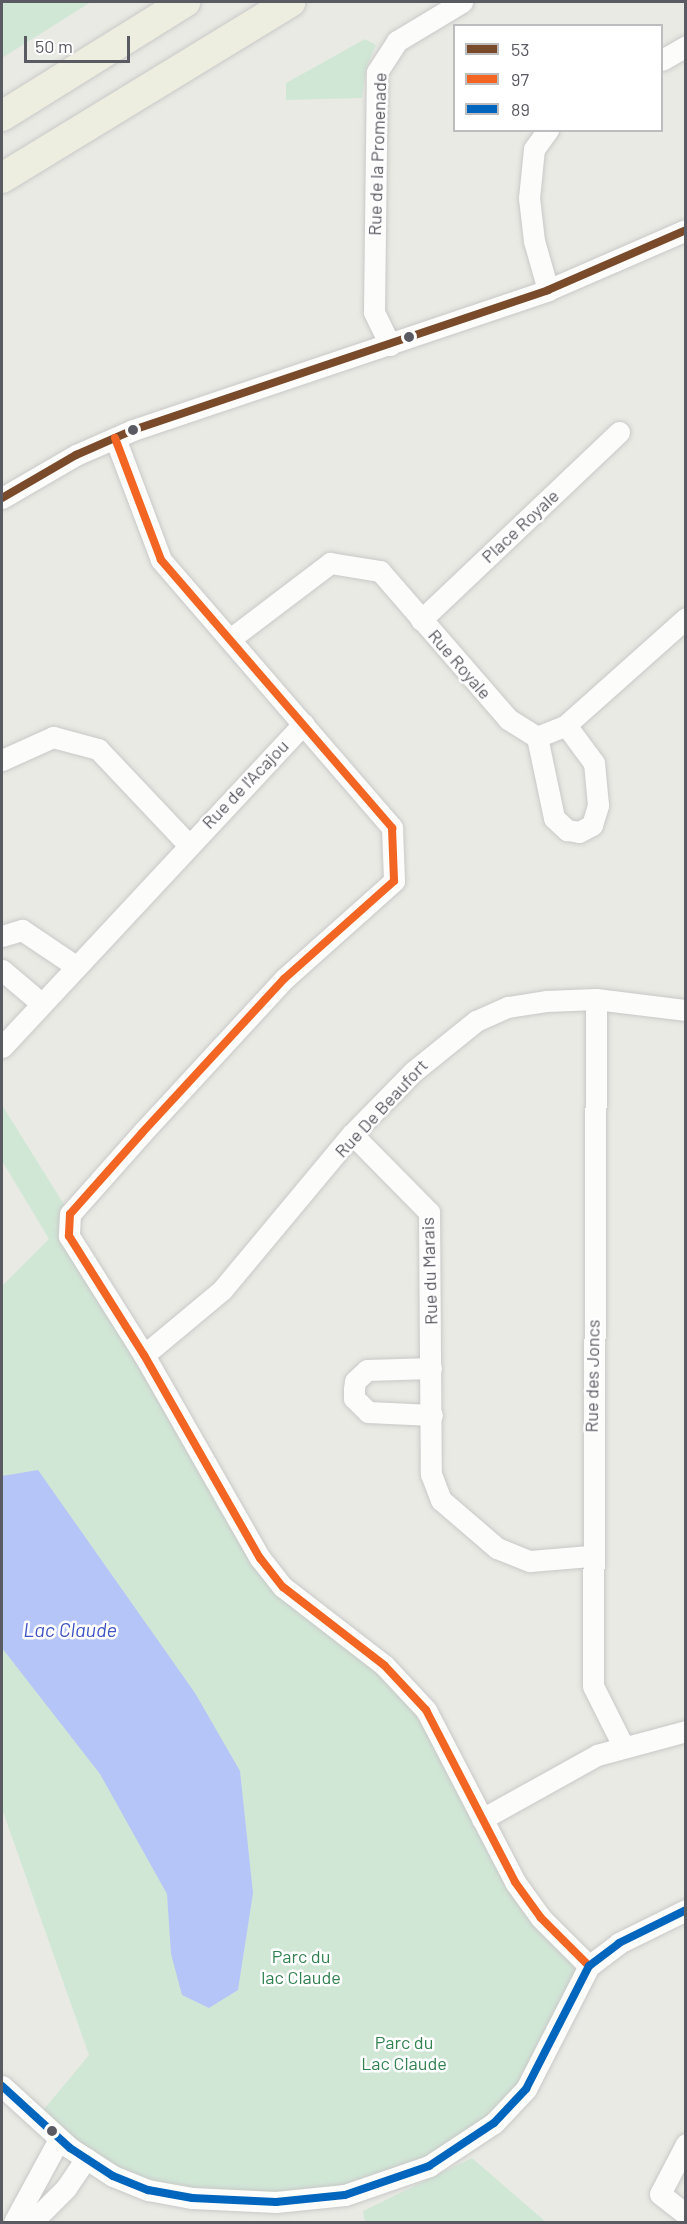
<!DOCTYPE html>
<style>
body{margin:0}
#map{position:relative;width:687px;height:2224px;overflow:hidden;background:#eaeae4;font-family:Barlow,sans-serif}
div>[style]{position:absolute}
.green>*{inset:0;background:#d1e7d6}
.water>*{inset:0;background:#b6c5f7}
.roads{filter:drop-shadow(0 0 2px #c8c8c8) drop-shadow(0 0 2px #c8c8c8)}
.minor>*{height:21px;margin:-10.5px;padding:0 10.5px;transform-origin:10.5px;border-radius:10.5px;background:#fcfcfb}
.highway>*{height:30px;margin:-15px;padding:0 15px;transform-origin:15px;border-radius:15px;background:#edeee0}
.bus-1>*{height:8px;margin:-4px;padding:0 4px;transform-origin:4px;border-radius:4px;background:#7a4b2a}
.bus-2>*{height:8px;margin:-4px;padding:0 4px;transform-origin:4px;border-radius:4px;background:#f26522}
.bus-3>*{height:8px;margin:-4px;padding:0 4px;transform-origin:4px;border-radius:4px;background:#0065bd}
.dots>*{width:16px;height:16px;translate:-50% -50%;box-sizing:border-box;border:3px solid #fff;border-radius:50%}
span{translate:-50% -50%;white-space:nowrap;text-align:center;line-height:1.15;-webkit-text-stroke:5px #fff;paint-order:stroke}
.street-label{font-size:18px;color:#5a5a62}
.park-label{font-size:18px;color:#328150}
.water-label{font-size:20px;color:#4054c4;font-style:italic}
.frame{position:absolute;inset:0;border:3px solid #5a5a62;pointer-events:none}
.legend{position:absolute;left:453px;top:24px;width:210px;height:108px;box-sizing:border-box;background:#fff;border:2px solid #bdbdc0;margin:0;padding:8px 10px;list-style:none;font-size:18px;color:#5a5a62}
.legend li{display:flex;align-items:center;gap:12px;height:30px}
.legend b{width:30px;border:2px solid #bdbdc0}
.scale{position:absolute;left:24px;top:36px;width:106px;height:27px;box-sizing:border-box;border:3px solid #5a5a62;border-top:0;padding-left:8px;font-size:18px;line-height:21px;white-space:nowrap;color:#5a5a62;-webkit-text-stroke:4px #fff;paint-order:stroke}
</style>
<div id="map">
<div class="green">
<i style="clip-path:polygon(2px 2px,91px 2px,2px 58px)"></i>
<i style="clip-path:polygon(365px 39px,376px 45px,366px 68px,362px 98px,286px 100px,286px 83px)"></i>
<i style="clip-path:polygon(2px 1105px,70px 1214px,67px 1224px,260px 1558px,426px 1710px,482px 1819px,589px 1966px,494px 2123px,345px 2195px,166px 2194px,35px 2120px,89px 2055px,2px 1809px,2px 1286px,49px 1239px,2px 1161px)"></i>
<i style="clip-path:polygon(472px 2158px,546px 2222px,365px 2222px,363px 2211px)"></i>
</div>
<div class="water">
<i style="clip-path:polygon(38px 1470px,195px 1693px,240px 1771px,253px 1893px,238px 1990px,209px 2008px,182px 1995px,171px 1954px,167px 1894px,100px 1774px,2px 1648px,2px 1476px)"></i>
</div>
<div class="roads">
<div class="minor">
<i style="left:662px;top:60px;width:28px;rotate:-30deg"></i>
<i style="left:548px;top:290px;width:51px;rotate:-105.9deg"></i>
<i style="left:534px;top:241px;width:43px;rotate:-96.6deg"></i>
<i style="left:529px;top:198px;width:49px;rotate:-84.2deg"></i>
<i style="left:534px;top:149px;width:24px;rotate:-54deg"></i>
<i style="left:390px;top:345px;width:37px;rotate:-116deg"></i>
<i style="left:374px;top:312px;width:240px;rotate:-89.3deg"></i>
<i style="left:377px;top:72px;width:37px;rotate:-57deg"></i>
<i style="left:397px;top:41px;width:76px;rotate:-31deg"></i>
<i style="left:115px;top:438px;width:130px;rotate:69.3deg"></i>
<i style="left:161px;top:560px;width:354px;rotate:49.2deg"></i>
<i style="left:392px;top:828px;width:53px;rotate:87.8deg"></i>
<i style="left:394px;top:881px;width:147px;rotate:138.3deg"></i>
<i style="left:284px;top:979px;width:209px;rotate:132.7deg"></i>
<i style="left:142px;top:1133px;width:108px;rotate:131.6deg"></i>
<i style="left:70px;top:1214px;width:22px;rotate:93deg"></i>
<i style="left:69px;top:1236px;width:141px;rotate:57.8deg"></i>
<i style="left:144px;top:1355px;width:234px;rotate:60.3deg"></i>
<i style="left:260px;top:1558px;width:37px;rotate:52deg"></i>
<i style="left:283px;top:1587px;width:128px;rotate:37.7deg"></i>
<i style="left:384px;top:1665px;width:62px;rotate:47deg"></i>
<i style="left:426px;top:1710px;width:194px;rotate:62.6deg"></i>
<i style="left:515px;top:1882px;width:44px;rotate:54.2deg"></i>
<i style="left:541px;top:1918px;width:68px;rotate:45deg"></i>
<i style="left:2px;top:498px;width:86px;rotate:-30.2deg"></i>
<i style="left:76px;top:455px;width:62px;rotate:-23.7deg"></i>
<i style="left:133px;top:430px;width:438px;rotate:-18.6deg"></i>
<i style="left:548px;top:290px;width:150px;rotate:-23.5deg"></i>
<i style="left:421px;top:620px;width:273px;rotate:-43.5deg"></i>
<i style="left:230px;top:639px;width:126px;rotate:-37.2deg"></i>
<i style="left:330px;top:563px;width:51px;rotate:9.1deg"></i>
<i style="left:380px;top:571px;width:196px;rotate:49.1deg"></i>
<i style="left:508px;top:719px;width:34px;rotate:32deg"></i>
<i style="left:537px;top:737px;width:31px;rotate:-22deg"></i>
<i style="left:566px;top:725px;width:161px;rotate:-41.7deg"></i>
<i style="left:537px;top:737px;width:83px;rotate:78.1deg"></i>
<i style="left:554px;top:818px;width:18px;rotate:43deg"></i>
<i style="left:567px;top:830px;width:12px;rotate:9deg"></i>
<i style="left:579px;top:832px;width:15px;rotate:-28deg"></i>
<i style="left:592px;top:825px;width:21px;rotate:-73deg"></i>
<i style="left:598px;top:805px;width:42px;rotate:-95.4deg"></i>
<i style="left:594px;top:763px;width:47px;rotate:-126.4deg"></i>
<i style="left:2px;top:760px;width:56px;rotate:-24.3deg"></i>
<i style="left:53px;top:737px;width:47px;rotate:14.9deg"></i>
<i style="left:98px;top:749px;width:129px;rotate:46.6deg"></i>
<i style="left:2px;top:936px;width:21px;rotate:-17deg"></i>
<i style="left:22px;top:930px;width:63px;rotate:33.9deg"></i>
<i style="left:2px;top:970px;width:51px;rotate:40.2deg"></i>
<i style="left:596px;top:999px;width:687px;rotate:90.25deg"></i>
<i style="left:593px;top:1686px;width:67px;rotate:63.4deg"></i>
<i style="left:2px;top:1047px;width:442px;rotate:-47deg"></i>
<i style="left:352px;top:1134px;width:110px;rotate:45.4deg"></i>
<i style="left:429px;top:1212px;width:262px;rotate:89.6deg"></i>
<i style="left:431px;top:1474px;width:28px;rotate:69deg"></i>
<i style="left:441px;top:1500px;width:74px;rotate:40.6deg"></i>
<i style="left:497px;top:1548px;width:35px;rotate:22deg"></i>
<i style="left:530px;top:1561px;width:60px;rotate:-4.8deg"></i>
<i style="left:144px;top:1355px;width:102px;rotate:-39.8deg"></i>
<i style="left:222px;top:1290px;width:203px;rotate:-50.2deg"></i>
<i style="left:352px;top:1134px;width:88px;rotate:-45.5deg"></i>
<i style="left:414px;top:1071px;width:80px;rotate:-38.9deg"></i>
<i style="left:476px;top:1021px;width:35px;rotate:-24deg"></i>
<i style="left:508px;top:1007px;width:38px;rotate:-9deg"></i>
<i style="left:546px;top:1001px;width:50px;rotate:-2.3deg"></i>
<i style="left:596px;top:999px;width:91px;rotate:7deg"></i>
<i style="left:431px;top:1368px;width:64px;rotate:178.2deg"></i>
<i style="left:367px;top:1370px;width:16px;rotate:137deg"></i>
<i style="left:355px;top:1381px;width:8px;rotate:97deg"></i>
<i style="left:354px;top:1389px;width:9px;rotate:90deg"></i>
<i style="left:354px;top:1398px;width:20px;rotate:45deg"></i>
<i style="left:368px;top:1412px;width:64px;rotate:2.7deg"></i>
<i style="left:482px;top:1819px;width:132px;rotate:-29.1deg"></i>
<i style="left:597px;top:1755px;width:92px;rotate:-15.1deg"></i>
<i style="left:2px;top:2086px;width:92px;rotate:42.4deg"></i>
<i style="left:70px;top:2148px;width:51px;rotate:33.1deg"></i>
<i style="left:113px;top:2176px;width:38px;rotate:22deg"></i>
<i style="left:148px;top:2190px;width:45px;rotate:10.3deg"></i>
<i style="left:192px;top:2198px;width:84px;rotate:2.7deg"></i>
<i style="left:276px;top:2202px;width:69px;rotate:-5.8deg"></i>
<i style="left:345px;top:2195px;width:89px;rotate:-19deg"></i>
<i style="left:429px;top:2166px;width:78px;rotate:-33.5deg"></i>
<i style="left:494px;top:2123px;width:47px;rotate:-46.7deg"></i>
<i style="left:526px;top:2089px;width:138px;rotate:-62.9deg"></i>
<i style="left:589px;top:1966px;width:38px;rotate:-37deg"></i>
<i style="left:619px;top:1943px;width:75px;rotate:-26.2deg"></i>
<i style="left:686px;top:2144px;width:56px;rotate:117.5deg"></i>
<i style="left:660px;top:2194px;width:33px;rotate:38deg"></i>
<i style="left:14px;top:2222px;width:94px;rotate:-61.5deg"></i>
<i style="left:32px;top:2222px;width:48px;rotate:-45deg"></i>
<i style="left:66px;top:2188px;width:36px;rotate:-56deg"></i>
</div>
<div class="highway">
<i style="left:2px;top:116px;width:216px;rotate:-31.9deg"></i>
<i style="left:2px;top:178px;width:338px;rotate:-31.4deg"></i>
</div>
</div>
<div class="bus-1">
<i style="left:2px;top:498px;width:86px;rotate:-30.2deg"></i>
<i style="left:76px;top:455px;width:62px;rotate:-23.7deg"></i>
<i style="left:133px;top:430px;width:438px;rotate:-18.6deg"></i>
<i style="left:548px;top:290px;width:150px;rotate:-23.5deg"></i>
</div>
<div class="bus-2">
<i style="left:115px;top:438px;width:130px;rotate:69.3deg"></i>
<i style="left:161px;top:560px;width:354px;rotate:49.2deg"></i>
<i style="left:392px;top:828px;width:53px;rotate:87.8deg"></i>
<i style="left:394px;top:881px;width:147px;rotate:138.3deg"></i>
<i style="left:284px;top:979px;width:209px;rotate:132.7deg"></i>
<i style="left:142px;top:1133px;width:108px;rotate:131.6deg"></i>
<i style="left:70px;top:1214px;width:22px;rotate:93deg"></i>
<i style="left:69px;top:1236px;width:141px;rotate:57.8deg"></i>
<i style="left:144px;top:1355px;width:234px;rotate:60.3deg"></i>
<i style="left:260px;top:1558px;width:37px;rotate:52deg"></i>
<i style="left:283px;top:1587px;width:128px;rotate:37.7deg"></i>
<i style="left:384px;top:1665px;width:62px;rotate:47deg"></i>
<i style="left:426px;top:1710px;width:194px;rotate:62.6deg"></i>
<i style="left:515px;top:1882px;width:44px;rotate:54.2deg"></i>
<i style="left:541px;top:1918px;width:68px;rotate:45deg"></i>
</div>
<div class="bus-3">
<i style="left:2px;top:2086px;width:92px;rotate:42.4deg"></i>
<i style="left:70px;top:2148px;width:51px;rotate:33.1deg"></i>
<i style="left:113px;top:2176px;width:38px;rotate:22deg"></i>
<i style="left:148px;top:2190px;width:45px;rotate:10.3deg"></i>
<i style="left:192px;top:2198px;width:84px;rotate:2.7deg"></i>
<i style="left:276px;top:2202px;width:69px;rotate:-5.8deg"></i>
<i style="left:345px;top:2195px;width:89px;rotate:-19deg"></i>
<i style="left:429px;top:2166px;width:78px;rotate:-33.5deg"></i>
<i style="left:494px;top:2123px;width:47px;rotate:-46.7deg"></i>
<i style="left:526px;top:2089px;width:138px;rotate:-62.9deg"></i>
<i style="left:589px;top:1966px;width:38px;rotate:-37deg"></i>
<i style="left:619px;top:1943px;width:75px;rotate:-26.2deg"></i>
</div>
<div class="dots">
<i style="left:409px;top:337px;background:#5a5a62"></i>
<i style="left:133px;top:430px;background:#5a5a62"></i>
<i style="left:52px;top:2131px;background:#5a5a62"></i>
</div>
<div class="street-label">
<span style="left:377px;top:154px;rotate:-88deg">Rue de la Promenade</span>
<span style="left:520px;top:526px;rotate:-43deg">Place Royale</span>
<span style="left:460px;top:664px;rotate:49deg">Rue Royale</span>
<span style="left:245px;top:784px;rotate:-46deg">Rue de l'Acajou</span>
<span style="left:381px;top:1108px;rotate:-47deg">Rue De Beaufort</span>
<span style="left:429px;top:1271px;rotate:-92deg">Rue du Marais</span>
<span style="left:592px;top:1376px;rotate:-89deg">Rue des Joncs</span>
</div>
<div class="park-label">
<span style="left:301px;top:1967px">Parc du<br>lac Claude</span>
<span style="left:404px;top:2053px">Parc du<br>Lac Claude</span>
</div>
<div class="water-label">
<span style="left:70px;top:1629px">Lac Claude</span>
</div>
<div class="frame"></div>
<ul class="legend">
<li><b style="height:8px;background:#7a4b2a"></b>53</li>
<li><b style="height:8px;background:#f26522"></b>97</li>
<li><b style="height:8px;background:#0065bd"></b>89</li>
</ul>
<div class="scale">50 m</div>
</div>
